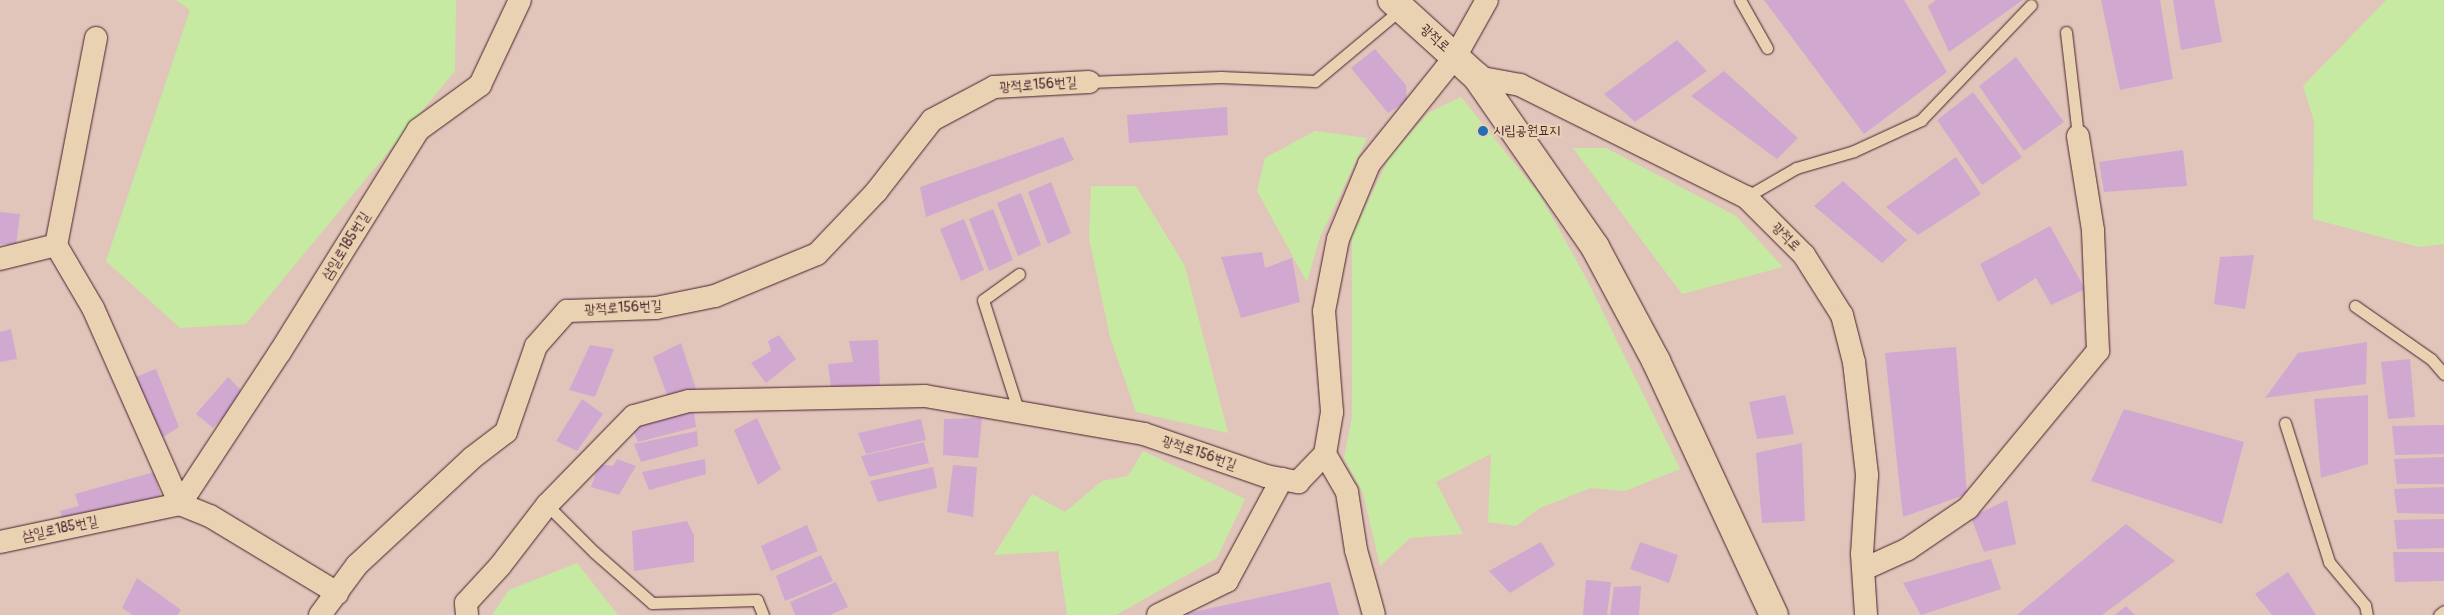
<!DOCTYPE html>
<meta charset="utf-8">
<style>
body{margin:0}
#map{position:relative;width:2444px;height:615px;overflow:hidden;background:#e1c5bb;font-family:Pangolin,"Poor Story",sans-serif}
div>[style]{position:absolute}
.green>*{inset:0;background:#c7eaa3}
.building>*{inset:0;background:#d1a8cf}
.roads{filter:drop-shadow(0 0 1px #4a1f2b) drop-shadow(0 0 1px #4a1f2b)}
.lane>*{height:11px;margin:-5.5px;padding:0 5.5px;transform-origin:5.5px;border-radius:5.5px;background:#e8d2b2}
.street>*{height:22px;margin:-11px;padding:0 11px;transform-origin:11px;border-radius:11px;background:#e8d2b2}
.secondary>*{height:28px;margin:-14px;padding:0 14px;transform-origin:14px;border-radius:14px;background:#e8d2b2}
.dots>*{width:14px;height:14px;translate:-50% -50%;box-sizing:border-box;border:2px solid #e8d2b2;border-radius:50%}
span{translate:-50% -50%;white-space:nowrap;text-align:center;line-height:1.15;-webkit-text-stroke:4px #e8d2b2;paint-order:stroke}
.street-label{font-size:14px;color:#4a1f2b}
.poi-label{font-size:14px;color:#4a1f2b}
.left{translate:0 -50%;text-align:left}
</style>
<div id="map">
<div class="green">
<i style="clip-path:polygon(176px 0,456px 0,455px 71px,246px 324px,180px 328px,106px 261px,190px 10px)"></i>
<i style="clip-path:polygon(2386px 0,2444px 0,2444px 244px,2419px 247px,2313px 219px,2314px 121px,2303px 86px)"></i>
<i style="clip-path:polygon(1461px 97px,1540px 195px,1586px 278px,1680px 469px,1625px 491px,1591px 488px,1540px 508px,1516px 526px,1488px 522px,1491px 454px,1436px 482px,1463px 534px,1410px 538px,1380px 566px,1363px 493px,1344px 458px,1352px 417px,1352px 235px,1389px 158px,1428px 113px)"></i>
<i style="clip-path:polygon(1315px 131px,1367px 138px,1320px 237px,1307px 282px,1257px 191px,1265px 158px)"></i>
<i style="clip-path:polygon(1573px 148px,1606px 148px,1736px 216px,1783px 267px,1682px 294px)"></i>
<i style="clip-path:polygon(1091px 186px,1136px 186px,1185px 266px,1228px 433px,1136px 412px,1110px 337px,1089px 238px)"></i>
<i style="clip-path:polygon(1143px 451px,1245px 499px,1217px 558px,1116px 615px,1067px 615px,1058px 551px,994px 555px,1032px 494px,1065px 512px,1102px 481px,1128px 476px)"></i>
<i style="clip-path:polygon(577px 563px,618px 615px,492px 615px,509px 590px)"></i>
</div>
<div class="building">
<i style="clip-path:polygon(1764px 0,1904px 0,1947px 72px,1864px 134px)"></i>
<i style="clip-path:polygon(1936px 0,2023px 0,1949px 52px,1928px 6px)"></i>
<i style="clip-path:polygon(2101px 0,2160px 0,2173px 79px,2120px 90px)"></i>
<i style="clip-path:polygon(2173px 0,2214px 0,2222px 42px,2181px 50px)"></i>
<i style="clip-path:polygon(1677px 40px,1707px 71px,1635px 122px,1604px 94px)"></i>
<i style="clip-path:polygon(1375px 49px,1406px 85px,1407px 101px,1388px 113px,1351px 68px)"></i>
<i style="clip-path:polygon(2016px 57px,2064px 122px,2024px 151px,1979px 86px)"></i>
<i style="clip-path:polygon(1724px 71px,1798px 138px,1777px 159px,1691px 96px)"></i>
<i style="clip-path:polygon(1973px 92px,2022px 157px,1982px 185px,1937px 120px)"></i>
<i style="clip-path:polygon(1227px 107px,1228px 135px,1129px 143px,1127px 115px)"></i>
<i style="clip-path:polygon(1063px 137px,1074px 160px,926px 217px,920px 187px)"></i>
<i style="clip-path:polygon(2183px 150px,2187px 186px,2104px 192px,2099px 162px)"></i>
<i style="clip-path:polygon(1956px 157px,1981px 194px,1918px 235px,1886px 207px)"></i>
<i style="clip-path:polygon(1843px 181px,1907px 240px,1882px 263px,1814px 206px)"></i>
<i style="clip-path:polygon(1051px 182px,1071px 233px,1048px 244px,1028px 192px)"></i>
<i style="clip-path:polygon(1021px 193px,1041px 245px,1018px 256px,997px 203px)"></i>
<i style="clip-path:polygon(993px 209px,1013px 260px,989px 271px,969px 219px)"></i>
<i style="clip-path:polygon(0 212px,20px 214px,16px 245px,0 244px)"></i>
<i style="clip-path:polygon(964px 219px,984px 270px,961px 281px,940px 229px)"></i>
<i style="clip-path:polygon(2050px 226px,2085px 289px,2051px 305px,2036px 278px,1998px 302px,1980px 264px)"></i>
<i style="clip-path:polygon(1262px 252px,1265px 268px,1292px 258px,1300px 302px,1241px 318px,1221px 257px)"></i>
<i style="clip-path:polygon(2254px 255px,2245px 309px,2214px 304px,2220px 257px)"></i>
<i style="clip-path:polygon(11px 329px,17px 359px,0 362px,0 332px)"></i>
<i style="clip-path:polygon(779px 335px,796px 359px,766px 383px,751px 363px,771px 351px,768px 341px)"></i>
<i style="clip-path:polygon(878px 340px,880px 386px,831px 389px,828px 364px,853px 362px,849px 341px)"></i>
<i style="clip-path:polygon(2367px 342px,2366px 384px,2265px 398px,2298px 353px)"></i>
<i style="clip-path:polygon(681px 343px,696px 389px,669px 400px,653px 357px)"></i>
<i style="clip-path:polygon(590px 345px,614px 349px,595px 397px,569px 390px)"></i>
<i style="clip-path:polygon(1956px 347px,1967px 494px,1903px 517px,1885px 353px)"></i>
<i style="clip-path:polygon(2410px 359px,2415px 417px,2388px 419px,2381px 362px)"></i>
<i style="clip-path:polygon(156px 369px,179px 427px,160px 439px,133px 378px)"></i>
<i style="clip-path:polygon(228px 377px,245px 394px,213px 428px,196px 414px)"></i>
<i style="clip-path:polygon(1785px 395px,1794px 434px,1757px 439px,1749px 402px)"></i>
<i style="clip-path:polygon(2368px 395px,2368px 464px,2321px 478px,2314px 399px)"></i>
<i style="clip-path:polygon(582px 399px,603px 414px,577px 451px,556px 441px)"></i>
<i style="clip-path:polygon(2124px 409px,2244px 442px,2222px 524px,2091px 481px)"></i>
<i style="clip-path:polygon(694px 412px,696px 427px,638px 442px,631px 425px)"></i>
<i style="clip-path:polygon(757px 418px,781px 469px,758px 485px,734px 430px)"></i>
<i style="clip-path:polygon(982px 418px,978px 458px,943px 455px,944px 419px)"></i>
<i style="clip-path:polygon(921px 419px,926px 440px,866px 454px,858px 433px)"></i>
<i style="clip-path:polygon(2444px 425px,2444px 454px,2395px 455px,2392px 426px)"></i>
<i style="clip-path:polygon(697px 431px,698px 446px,641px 462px,634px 444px)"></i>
<i style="clip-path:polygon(924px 442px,929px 463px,869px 477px,861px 456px)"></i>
<i style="clip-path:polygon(1802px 443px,1805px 521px,1762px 523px,1756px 453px)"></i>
<i style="clip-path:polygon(2444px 457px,2444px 484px,2397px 484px,2394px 459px)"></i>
<i style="clip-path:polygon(617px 459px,636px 466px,619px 495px,591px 487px,599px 464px,613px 466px)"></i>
<i style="clip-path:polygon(705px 459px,706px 474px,649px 490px,642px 472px)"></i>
<i style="clip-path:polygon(953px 465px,977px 467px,973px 517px,947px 512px)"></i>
<i style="clip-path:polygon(933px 467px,937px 488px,878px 502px,870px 481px)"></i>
<i style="clip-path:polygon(154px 472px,162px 500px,64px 523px,60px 511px,79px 506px,75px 494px)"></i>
<i style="clip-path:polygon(2444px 487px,2444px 514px,2397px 513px,2394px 489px)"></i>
<i style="clip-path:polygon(2007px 500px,2016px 544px,1984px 552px,1971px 517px)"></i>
<i style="clip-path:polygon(2444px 519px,2444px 548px,2397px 549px,2394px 520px)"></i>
<i style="clip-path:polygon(687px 521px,694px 535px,694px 562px,634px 571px,632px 531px)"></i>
<i style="clip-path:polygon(2126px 524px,2175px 561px,2102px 615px,2017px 615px)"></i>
<i style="clip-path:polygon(807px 525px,818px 551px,771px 571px,761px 546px)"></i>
<i style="clip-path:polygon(1541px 542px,1555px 565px,1510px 593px,1489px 571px)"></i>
<i style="clip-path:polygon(1640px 542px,1678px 555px,1669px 583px,1630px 569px)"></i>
<i style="clip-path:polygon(2393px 552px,2444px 552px,2444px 581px,2395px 582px)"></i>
<i style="clip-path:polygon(821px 555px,833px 581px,785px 601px,776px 576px)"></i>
<i style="clip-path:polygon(1991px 559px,2001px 589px,1921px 615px,1903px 583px)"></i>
<i style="clip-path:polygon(2288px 572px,2316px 615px,2272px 615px,2255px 594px)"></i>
<i style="clip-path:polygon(137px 578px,181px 610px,177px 615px,133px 615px,122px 608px)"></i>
<i style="clip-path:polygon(1586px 580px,1611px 582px,1607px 615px,1583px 615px)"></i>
<i style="clip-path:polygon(836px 582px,848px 607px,830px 615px,795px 615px,790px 602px)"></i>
<i style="clip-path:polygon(1330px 582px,1339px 615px,1184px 615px,1184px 614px)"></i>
<i style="clip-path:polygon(1641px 586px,1639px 615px,1610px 615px,1614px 587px)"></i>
<i style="clip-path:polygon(2126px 606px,2135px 615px,2115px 615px)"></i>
</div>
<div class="roads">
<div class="lane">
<i style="left:1740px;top:0;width:55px;rotate:60.6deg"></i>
<i style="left:2066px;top:32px;width:105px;rotate:83.4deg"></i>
<i style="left:1089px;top:82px;width:132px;rotate:-2.2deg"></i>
<i style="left:1221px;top:77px;width:94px;rotate:2.4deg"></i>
<i style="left:1315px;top:81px;width:112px;rotate:-39.9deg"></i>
<i style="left:1746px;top:197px;width:58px;rotate:-30.1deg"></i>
<i style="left:1796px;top:168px;width:60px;rotate:-16.3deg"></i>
<i style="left:1854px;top:151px;width:74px;rotate:-24.8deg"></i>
<i style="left:1921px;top:120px;width:159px;rotate:-46.3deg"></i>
<i style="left:1019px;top:274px;width:44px;rotate:144.2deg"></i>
<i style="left:983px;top:300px;width:119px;rotate:72.3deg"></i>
<i style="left:2355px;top:306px;width:93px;rotate:34.9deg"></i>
<i style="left:2431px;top:359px;width:20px;rotate:49deg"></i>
<i style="left:2285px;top:423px;width:146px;rotate:72.4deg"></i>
<i style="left:2329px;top:562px;width:56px;rotate:50.1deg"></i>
<i style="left:2365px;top:605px;width:10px;rotate:79deg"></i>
<i style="left:547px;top:505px;width:66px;rotate:45deg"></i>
<i style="left:594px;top:552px;width:77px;rotate:41.3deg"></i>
<i style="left:652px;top:603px;width:105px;rotate:-1.6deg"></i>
<i style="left:757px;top:600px;width:16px;rotate:68deg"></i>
<i style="left:2439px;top:615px;width:6px;rotate:-39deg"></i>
</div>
<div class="street">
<i style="left:96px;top:38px;width:211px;rotate:100.9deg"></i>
<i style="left:56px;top:245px;width:73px;rotate:59.6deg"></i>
<i style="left:93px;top:308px;width:214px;rotate:66.1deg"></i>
<i style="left:180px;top:504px;width:32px;rotate:22deg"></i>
<i style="left:210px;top:516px;width:149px;rotate:31.2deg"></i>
<i style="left:1477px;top:77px;width:44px;rotate:10.5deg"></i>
<i style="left:1520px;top:85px;width:252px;rotate:26.4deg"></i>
<i style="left:1746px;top:197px;width:82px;rotate:45deg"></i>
<i style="left:1804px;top:255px;width:71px;rotate:57.7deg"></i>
<i style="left:1842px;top:315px;width:49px;rotate:75.7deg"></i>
<i style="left:1854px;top:362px;width:114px;rotate:83.4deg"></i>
<i style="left:1867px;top:475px;width:79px;rotate:93.6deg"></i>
<i style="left:1862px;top:554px;width:61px;rotate:86.2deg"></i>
<i style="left:0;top:259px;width:58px;rotate:-14deg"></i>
<i style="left:1325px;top:454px;width:44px;rotate:59.9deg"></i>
<i style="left:1347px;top:492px;width:59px;rotate:81.2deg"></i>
<i style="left:1356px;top:550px;width:67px;rotate:74.5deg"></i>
<i style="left:0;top:542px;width:184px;rotate:-11.9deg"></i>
<i style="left:180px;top:504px;width:182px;rotate:-56.7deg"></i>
<i style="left:280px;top:352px;width:261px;rotate:-58.1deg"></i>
<i style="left:418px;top:130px;width:77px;rotate:-36deg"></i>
<i style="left:480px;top:85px;width:94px;rotate:-64.8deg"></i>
<i style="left:1864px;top:569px;width:48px;rotate:-24.4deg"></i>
<i style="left:1908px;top:549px;width:73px;rotate:-34.3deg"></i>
<i style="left:1968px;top:508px;width:204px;rotate:-50.4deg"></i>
<i style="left:2098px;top:351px;width:121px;rotate:-92.4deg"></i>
<i style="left:2093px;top:230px;width:95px;rotate:-99.1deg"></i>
<i style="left:320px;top:615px;width:62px;rotate:-53.5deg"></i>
<i style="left:357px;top:565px;width:157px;rotate:-42.9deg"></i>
<i style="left:472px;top:458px;width:43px;rotate:-37.4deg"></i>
<i style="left:506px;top:432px;width:91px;rotate:-70.8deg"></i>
<i style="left:536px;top:346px;width:47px;rotate:-48.5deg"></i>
<i style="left:567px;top:311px;width:89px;rotate:-1.9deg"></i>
<i style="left:656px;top:308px;width:60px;rotate:-11.5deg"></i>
<i style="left:715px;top:296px;width:110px;rotate:-22.4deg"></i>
<i style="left:817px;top:254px;width:86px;rotate:-46.4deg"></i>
<i style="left:876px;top:192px;width:91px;rotate:-52.1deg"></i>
<i style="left:932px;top:120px;width:70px;rotate:-28deg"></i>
<i style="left:994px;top:87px;width:95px;rotate:-3deg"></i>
<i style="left:467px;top:615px;width:12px;rotate:-95deg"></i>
<i style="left:466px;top:603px;width:50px;rotate:-47.4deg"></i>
<i style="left:500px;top:566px;width:77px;rotate:-52.4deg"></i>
<i style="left:547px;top:505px;width:124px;rotate:-45.7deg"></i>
<i style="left:634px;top:416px;width:57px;rotate:-15.3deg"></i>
<i style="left:689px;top:401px;width:236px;rotate:-1.2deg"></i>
<i style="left:925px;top:396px;width:222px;rotate:9.8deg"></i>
<i style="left:1144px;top:434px;width:129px;rotate:19deg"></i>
<i style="left:1266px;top:476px;width:33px;rotate:11deg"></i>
<i style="left:1298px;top:482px;width:39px;rotate:-46deg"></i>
<i style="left:1325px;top:454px;width:43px;rotate:-80.5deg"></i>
<i style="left:1332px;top:412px;width:101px;rotate:-94.5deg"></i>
<i style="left:1324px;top:311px;width:73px;rotate:-79deg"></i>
<i style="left:1338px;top:239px;width:81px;rotate:-67.5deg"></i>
<i style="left:1369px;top:164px;width:137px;rotate:-51.2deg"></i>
<i style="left:1455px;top:57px;width:65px;rotate:-60.7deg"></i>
<i style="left:1158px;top:615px;width:77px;rotate:-26.2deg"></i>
<i style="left:1227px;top:581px;width:116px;rotate:-61.7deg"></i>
</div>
<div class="secondary">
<i style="left:1392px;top:0;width:115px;rotate:42.2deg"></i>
<i style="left:1477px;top:77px;width:207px;rotate:55.2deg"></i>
<i style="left:1595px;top:247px;width:129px;rotate:61.8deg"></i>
<i style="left:1656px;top:361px;width:280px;rotate:65.1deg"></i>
</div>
</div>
<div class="dots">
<i style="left:1483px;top:131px;background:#1f6fb2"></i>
</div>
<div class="street-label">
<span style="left:1435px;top:38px;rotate:42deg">광적로</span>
<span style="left:1038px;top:85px;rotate:-4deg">광적로156번길</span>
<span style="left:1786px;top:237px;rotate:45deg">광적로</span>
<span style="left:346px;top:246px;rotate:-58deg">삼일로185번길</span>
<span style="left:623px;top:308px;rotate:-3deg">광적로156번길</span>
<span style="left:1199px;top:453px;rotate:19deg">광적로156번길</span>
<span style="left:60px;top:529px;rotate:-12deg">삼일로185번길</span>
</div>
<div class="poi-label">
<span class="left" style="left:1493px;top:131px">시립공원묘지</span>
</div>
</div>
